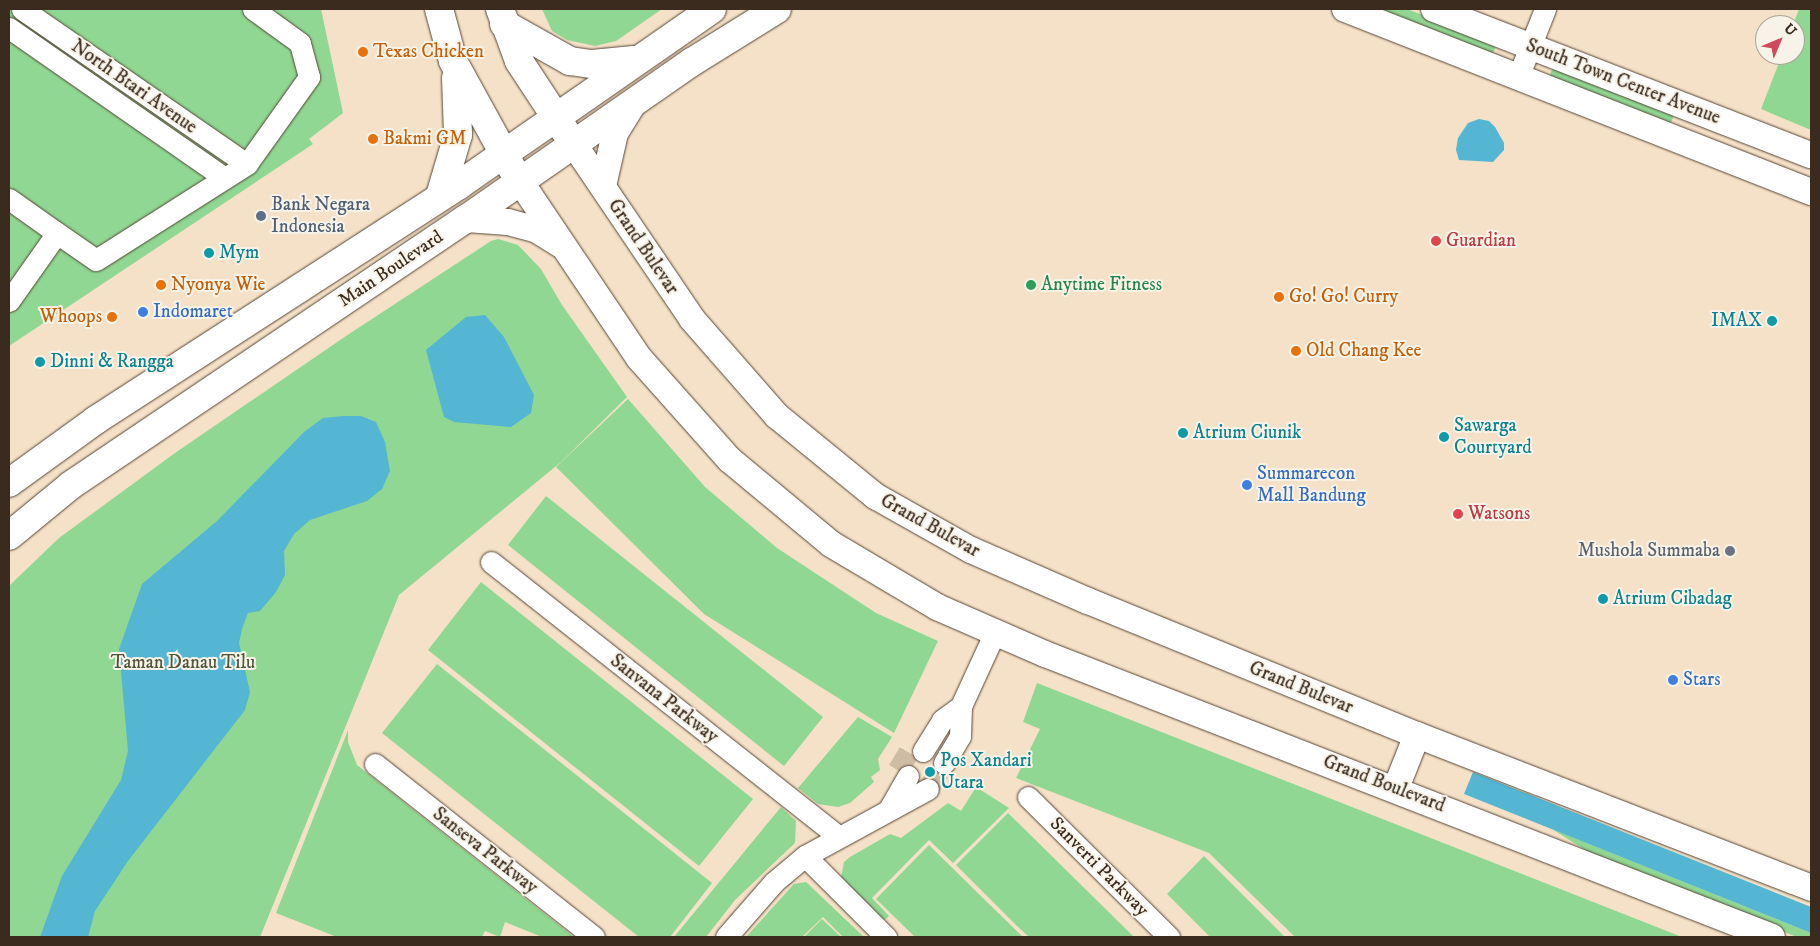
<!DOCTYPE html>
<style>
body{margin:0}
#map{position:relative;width:1820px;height:946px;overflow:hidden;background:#f4e1c7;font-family:"IM FELL DW Pica",serif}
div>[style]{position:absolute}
.green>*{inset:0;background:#8fd792}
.water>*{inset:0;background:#54b6d2}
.minor-tunnel>*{height:21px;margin-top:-10.5px;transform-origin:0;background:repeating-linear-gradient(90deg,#cfbca5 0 21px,transparent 0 32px)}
.roads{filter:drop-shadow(0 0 1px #574537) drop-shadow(0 0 1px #574537)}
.minor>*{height:21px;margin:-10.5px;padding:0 10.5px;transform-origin:10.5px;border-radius:10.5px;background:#fff}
.tertiary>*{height:26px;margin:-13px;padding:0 13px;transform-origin:13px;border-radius:13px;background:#fff}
.secondary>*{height:28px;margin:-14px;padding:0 14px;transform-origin:14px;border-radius:14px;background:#fff}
.dots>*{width:14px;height:14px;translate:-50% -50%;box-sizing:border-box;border:2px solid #f7f3e8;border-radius:50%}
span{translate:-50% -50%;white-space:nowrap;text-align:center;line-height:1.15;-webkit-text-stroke:4px #f7f3e8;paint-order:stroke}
.food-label{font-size:19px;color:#c56008}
.left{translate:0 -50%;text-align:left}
.right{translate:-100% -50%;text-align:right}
.street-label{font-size:19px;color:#3b2a1e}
.service-label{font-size:19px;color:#4e5e75}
.health-label{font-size:19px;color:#be3a42}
.culture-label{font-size:19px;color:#0d838f}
.leisure-label{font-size:19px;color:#27864d}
.shop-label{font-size:19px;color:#366cbe}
.worship-label{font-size:19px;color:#5b616d}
.park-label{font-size:19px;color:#50553b}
.frame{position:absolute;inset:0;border:10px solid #3b2a1e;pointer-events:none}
.north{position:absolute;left:1755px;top:15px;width:50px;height:50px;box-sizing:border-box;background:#f7f3e8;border:1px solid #aca397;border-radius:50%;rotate:45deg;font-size:14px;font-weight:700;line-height:20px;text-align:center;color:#3b2a1e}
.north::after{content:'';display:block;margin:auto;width:18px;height:22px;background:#d1495b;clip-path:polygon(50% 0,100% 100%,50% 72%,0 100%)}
</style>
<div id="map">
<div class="green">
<i style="clip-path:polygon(9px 9px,321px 9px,343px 113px,309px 139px,313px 144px,9px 346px)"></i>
<i style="clip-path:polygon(542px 9px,662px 9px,616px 41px,595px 46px,567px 40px,552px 31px)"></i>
<i style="clip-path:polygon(1375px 9px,1407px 9px,1497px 44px,1492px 55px)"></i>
<i style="clip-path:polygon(1799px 9px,1811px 9px,1811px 130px,1761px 109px,1782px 55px,1795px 55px,1793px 25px)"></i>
<i style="clip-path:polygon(1553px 67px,1674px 115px,1669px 128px,1548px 80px)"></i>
<i style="clip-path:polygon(498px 239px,518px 245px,541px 269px,562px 305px,627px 397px,561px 462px,399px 595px,260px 937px,9px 937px,9px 586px,59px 538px,175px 453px,346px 336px,491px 241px)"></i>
<i style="clip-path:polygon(628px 399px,705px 487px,777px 548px,876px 613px,938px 641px,894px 733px,704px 614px,556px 467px)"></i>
<i style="clip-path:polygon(546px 496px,823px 717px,784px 766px,508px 545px)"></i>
<i style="clip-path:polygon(481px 582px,753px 799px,699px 866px,428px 650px)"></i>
<i style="clip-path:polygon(437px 664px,712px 883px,670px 937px,639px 937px,382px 733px)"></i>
<i style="clip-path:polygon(1037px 683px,1682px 937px,1295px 937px,1209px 853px,1016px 778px,1040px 729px,1023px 722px)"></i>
<i style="clip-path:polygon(858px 717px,892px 737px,878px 759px,880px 770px,871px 777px,874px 782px,850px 803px,838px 807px,818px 804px,798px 788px)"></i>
<i style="clip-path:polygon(348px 730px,348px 742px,357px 765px,574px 937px,542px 937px,505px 922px,500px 937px,485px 931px,482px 937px,337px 937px,276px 913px)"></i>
<i style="clip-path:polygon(976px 787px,1009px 808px,953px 863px,929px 840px,872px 898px,889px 916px,886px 919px,884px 920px,841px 878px,844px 862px,850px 857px,890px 834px,901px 838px,948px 803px,961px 811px)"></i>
<i style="clip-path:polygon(781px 807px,796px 821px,795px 843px,735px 900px,706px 937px,674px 937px)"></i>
<i style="clip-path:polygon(1008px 813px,1068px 872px,1134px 937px,1029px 937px,1016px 925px,956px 865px)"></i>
<i style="clip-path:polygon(1552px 829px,1811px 933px,1811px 937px,1797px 937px,1596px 857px)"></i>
<i style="clip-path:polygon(929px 845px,987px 902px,1023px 937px,915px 937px,876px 899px)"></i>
<i style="clip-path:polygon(1204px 856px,1285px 937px,1210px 937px,1167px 894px)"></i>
<i style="clip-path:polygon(806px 882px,864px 937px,843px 937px,823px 917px,802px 937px,746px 937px,794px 884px)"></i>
<i style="clip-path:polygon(822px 919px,841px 937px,804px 937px)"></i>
</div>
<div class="water">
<i style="clip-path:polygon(1479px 119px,1489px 121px,1495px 127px,1504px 143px,1504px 150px,1493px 162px,1459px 160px,1456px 150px,1458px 138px,1468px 123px)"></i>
<i style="clip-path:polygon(485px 315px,504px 337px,534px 395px,531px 413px,511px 427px,454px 422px,444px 417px,426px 350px,466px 317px)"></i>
<i style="clip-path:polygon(343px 416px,361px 416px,376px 422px,385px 442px,390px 471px,382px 489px,367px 501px,310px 520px,294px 534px,284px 551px,285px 575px,276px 592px,260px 611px,248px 613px,242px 629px,239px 643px,250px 692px,245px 710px,128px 861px,95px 911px,88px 937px,40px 937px,62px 876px,121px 780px,128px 751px,119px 649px,142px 584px,217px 521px,304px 432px,323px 418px)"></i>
<i style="clip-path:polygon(1473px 772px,1811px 907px,1811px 933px,1464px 794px)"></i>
</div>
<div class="minor-tunnel">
<i style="left:898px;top:770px;width:29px;rotate:-59deg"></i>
<i style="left:928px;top:789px;width:31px;rotate:-58deg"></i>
</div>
<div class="roads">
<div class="minor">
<i style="left:22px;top:9px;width:273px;rotate:34.6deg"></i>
<i style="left:9px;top:28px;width:263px;rotate:34.8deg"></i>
<i style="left:1518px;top:77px;width:73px;rotate:-68.3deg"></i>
<i style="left:9px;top:199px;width:59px;rotate:35.3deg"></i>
<i style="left:9px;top:301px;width:83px;rotate:-54.8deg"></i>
<i style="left:57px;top:233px;width:47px;rotate:34.7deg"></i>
<i style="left:96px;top:260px;width:179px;rotate:-32.4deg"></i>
<i style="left:247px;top:164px;width:107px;rotate:-54.5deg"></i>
<i style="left:309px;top:77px;width:35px;rotate:-105deg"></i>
<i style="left:300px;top:43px;width:58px;rotate:-144.1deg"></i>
<i style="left:491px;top:562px;width:442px;rotate:38.3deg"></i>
<i style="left:923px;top:751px;width:36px;rotate:-58deg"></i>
<i style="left:942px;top:720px;width:24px;rotate:-36deg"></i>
<i style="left:944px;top:763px;width:31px;rotate:-59deg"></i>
<i style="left:960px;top:736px;width:30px;rotate:-88deg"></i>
<i style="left:961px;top:706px;width:81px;rotate:-65.3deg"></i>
<i style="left:375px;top:764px;width:279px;rotate:38.3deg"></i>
<i style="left:1028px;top:797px;width:199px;rotate:44.8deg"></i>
<i style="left:889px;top:809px;width:38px;rotate:-60deg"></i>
<i style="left:805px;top:856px;width:115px;rotate:45deg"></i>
<i style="left:726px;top:937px;width:73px;rotate:-48.9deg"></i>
<i style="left:774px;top:882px;width:40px;rotate:-40deg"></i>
<i style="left:805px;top:856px;width:140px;rotate:-28.6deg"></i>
</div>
<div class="tertiary">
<i style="left:1345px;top:9px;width:501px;rotate:21.44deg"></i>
<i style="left:1434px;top:9px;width:404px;rotate:21.2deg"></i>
<i style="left:573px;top:143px;width:212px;rotate:55.9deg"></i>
<i style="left:692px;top:319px;width:129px;rotate:48.8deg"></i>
<i style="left:777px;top:416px;width:127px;rotate:39.2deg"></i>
<i style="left:875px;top:496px;width:110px;rotate:29.4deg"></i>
<i style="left:971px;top:550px;width:128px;rotate:23.6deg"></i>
<i style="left:1088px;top:601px;width:355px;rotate:22.2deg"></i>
<i style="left:1417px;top:735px;width:423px;rotate:21.2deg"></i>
<i style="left:520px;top:181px;width:213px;rotate:56.1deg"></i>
<i style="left:639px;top:358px;width:137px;rotate:48.3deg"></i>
<i style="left:730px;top:460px;width:131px;rotate:39.7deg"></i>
<i style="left:831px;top:544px;width:123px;rotate:30.7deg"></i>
<i style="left:937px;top:607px;width:118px;rotate:23.5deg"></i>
<i style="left:1045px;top:654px;width:780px;rotate:21.27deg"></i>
<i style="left:603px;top:186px;width:54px;rotate:-77.2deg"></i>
<i style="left:615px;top:133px;width:36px;rotate:-58deg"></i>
<i style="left:466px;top:219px;width:42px;rotate:4.1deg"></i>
<i style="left:508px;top:222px;width:30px;rotate:15deg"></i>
<i style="left:537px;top:230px;width:28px;rotate:32deg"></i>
<i style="left:1396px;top:788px;width:57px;rotate:-68.4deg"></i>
</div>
<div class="secondary">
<i style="left:439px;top:9px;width:54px;rotate:74.9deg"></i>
<i style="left:453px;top:61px;width:124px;rotate:61.2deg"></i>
<i style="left:500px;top:9px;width:55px;rotate:69.9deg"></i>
<i style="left:519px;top:61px;width:84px;rotate:56.7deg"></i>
<i style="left:504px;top:24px;width:76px;rotate:29.3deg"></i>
<i style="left:570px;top:61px;width:22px;rotate:8deg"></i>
<i style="left:592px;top:64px;width:42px;rotate:-5.4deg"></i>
<i style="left:440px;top:196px;width:64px;rotate:-73.6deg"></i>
<i style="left:458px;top:135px;width:57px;rotate:-92deg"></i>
<i style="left:9px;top:483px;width:107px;rotate:-35.9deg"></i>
<i style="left:96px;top:420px;width:432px;rotate:-32.9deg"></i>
<i style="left:459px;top:185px;width:308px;rotate:-34.8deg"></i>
<i style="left:9px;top:536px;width:80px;rotate:-39.4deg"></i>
<i style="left:71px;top:485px;width:476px;rotate:-34deg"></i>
<i style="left:466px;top:219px;width:275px;rotate:-34.8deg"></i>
<i style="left:692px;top:62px;width:100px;rotate:-31.9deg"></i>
</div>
</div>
<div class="dots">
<i style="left:363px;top:52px;background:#e8710a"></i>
<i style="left:373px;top:139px;background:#e8710a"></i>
<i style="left:261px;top:216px;background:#5c6f8a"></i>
<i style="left:1436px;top:241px;background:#e0444e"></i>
<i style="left:209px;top:253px;background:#0f9aa8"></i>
<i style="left:161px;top:285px;background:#e8710a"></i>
<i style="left:1031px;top:285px;background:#2e9e5b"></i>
<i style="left:1279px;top:297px;background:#e8710a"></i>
<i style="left:143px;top:312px;background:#3f7fe0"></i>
<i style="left:112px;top:317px;background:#e8710a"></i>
<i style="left:1772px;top:321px;background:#0f9aa8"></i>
<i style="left:1296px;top:351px;background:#e8710a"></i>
<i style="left:40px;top:362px;background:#0f9aa8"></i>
<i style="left:1183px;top:433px;background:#0f9aa8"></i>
<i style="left:1444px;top:437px;background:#0f9aa8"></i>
<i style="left:1247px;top:485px;background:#3f7fe0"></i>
<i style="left:1458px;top:514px;background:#e0444e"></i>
<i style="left:1730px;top:551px;background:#6b7280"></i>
<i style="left:1603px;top:599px;background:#0f9aa8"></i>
<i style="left:1673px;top:680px;background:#3f7fe0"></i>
<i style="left:930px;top:772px;background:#0f9aa8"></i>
</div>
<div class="food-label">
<span class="left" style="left:373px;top:52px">Texas Chicken</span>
<span class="left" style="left:383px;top:139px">Bakmi GM</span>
<span class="left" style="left:171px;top:285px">Nyonya Wie</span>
<span class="left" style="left:1289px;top:297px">Go! Go! Curry</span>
<span class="right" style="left:102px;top:317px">Whoops</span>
<span class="left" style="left:1306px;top:351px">Old Chang Kee</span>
</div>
<div class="street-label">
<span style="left:1623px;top:82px;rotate:21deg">South Town Center Avenue</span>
<span style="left:134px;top:87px;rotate:35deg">North Btari Avenue</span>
<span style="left:643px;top:247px;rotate:56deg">Grand Bulevar</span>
<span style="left:391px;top:269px;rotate:-34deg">Main Boulevard</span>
<span style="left:930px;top:526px;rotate:29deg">Grand Bulevar</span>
<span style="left:1301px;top:688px;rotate:22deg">Grand Bulevar</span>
<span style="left:664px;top:699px;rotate:38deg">Sanvana Parkway</span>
<span style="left:1384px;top:784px;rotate:21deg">Grand Boulevard</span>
<span style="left:485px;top:851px;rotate:38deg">Sanseva Parkway</span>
<span style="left:1099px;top:867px;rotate:45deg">Sanverti Parkway</span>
</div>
<div class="service-label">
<span class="left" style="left:271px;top:216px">Bank Negara<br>Indonesia</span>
</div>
<div class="health-label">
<span class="left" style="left:1446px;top:241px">Guardian</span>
<span class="left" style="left:1468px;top:514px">Watsons</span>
</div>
<div class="culture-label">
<span class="left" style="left:219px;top:253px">Mym</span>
<span class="right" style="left:1762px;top:321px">IMAX</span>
<span class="left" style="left:50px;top:362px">Dinni &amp; Rangga</span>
<span class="left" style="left:1454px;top:437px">Sawarga<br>Courtyard</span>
<span class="left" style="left:1193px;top:433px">Atrium Ciunik</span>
<span class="left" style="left:1613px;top:599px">Atrium Cibadag</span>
<span class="left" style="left:940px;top:772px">Pos Xandari<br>Utara</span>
</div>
<div class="leisure-label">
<span class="left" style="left:1041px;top:285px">Anytime Fitness</span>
</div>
<div class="shop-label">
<span class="left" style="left:153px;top:312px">Indomaret</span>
<span class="left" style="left:1257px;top:485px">Summarecon<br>Mall Bandung</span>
<span class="left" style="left:1683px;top:680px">Stars</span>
</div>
<div class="worship-label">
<span class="right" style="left:1720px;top:551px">Mushola Summaba</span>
</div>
<div class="park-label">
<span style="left:183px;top:663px">Taman Danau Tilu</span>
</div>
<div class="frame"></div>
<div class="north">U</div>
</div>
